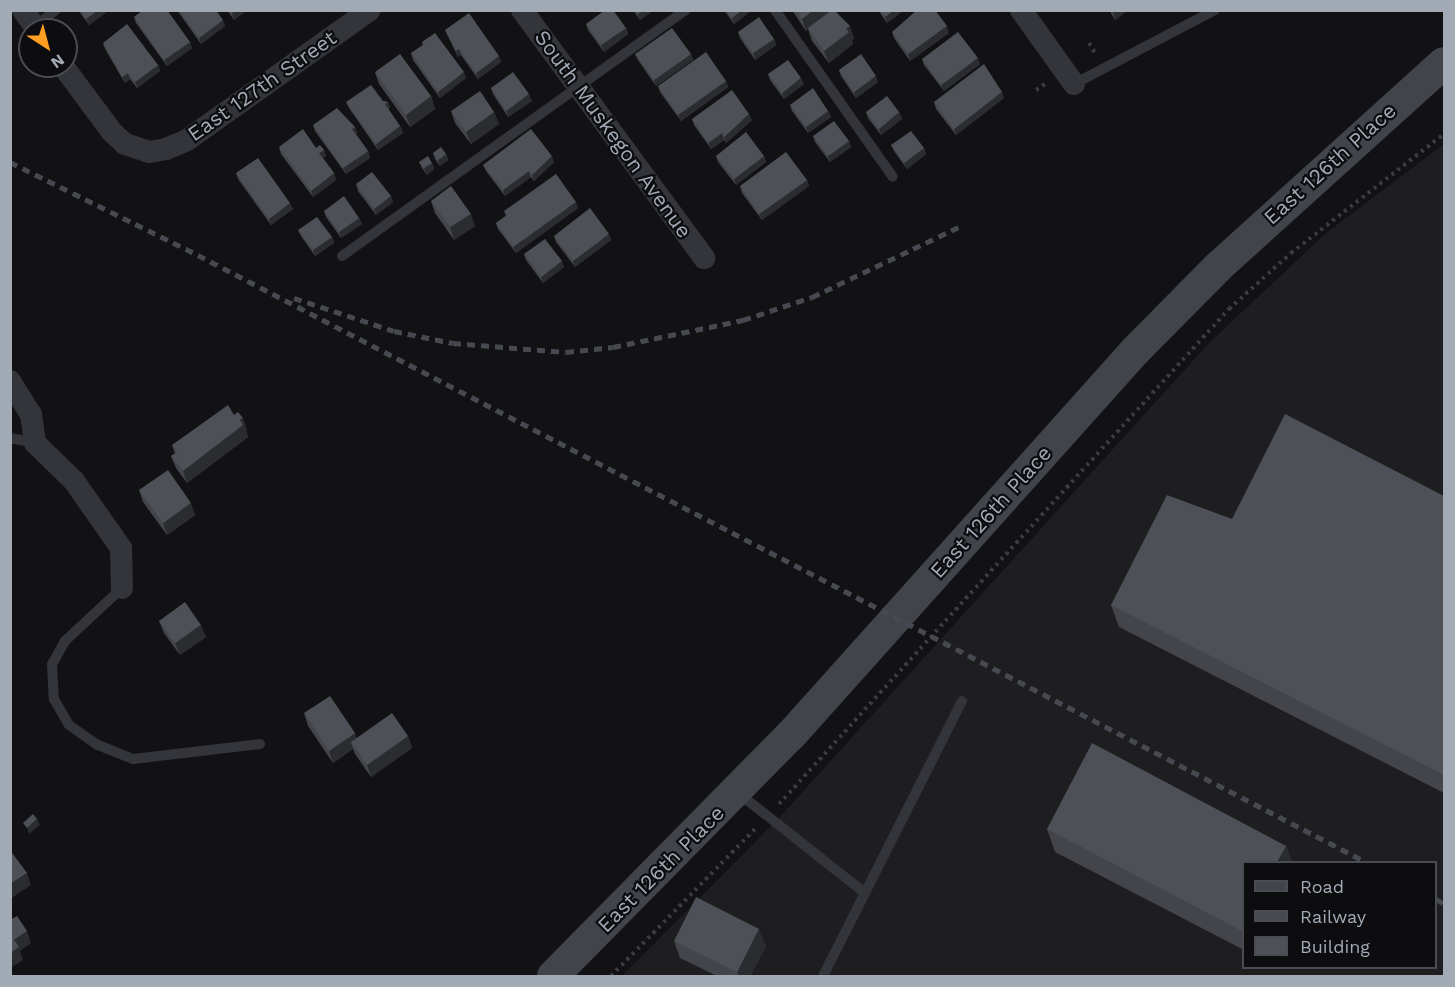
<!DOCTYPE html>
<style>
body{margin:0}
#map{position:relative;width:1455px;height:987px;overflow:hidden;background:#121214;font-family:"Work Sans",sans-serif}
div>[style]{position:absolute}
.built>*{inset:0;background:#1e1e21}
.path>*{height:4px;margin-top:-2px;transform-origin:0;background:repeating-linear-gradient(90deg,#393c41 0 3px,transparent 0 7.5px)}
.lane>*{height:10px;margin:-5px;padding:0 5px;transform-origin:5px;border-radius:5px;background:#33353a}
.street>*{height:22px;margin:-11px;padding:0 11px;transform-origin:11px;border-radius:11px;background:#33353a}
.secondary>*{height:32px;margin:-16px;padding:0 16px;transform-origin:16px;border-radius:16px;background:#41444a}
.rail>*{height:4.5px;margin-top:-2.25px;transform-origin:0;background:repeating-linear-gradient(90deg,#46494f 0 8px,transparent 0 14px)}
.wall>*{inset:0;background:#43454a}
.shaded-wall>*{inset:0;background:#2b2c30}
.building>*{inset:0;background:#4d5056}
span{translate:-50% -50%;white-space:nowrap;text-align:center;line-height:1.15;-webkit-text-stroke:4.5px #0d0d0f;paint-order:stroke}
.street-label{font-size:21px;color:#a2aab6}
.frame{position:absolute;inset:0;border:12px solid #a2aab6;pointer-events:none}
.legend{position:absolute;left:1242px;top:861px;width:195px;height:108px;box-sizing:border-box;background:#0d0d0f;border:2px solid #494c52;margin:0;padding:8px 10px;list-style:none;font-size:18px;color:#a2aab6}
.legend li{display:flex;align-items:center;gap:12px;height:30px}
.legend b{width:30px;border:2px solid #494c52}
.north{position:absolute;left:18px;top:18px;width:60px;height:60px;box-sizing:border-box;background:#0d0d0f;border:2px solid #494c52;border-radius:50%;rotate:144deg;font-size:16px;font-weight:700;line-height:24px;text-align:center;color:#a2aab6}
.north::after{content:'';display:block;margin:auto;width:21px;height:27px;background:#ff9e20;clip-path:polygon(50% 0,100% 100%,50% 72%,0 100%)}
</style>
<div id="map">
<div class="built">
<i style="clip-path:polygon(evenodd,1444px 144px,1444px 976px,622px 976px,779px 818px,1209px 343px,1325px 234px,1444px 144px,1244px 862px,1436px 862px,1436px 968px,1244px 968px,1244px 862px)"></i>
</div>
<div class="path">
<i style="left:1089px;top:43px;width:12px;rotate:59deg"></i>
<i style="left:1036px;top:90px;width:11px;rotate:-34deg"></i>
<i style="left:779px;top:804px;width:669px;rotate:-47.73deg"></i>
<i style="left:1229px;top:309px;width:84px;rotate:-42.1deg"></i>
<i style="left:1291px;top:253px;width:194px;rotate:-37.9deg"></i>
<i style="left:611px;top:976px;width:206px;rotate:-45.6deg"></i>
</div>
<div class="lane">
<i style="left:775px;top:10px;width:204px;rotate:54.8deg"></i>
<i style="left:34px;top:27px;width:28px;rotate:-38deg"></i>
<i style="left:1074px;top:84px;width:159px;rotate:-27.7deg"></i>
<i style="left:342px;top:256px;width:423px;rotate:-35.6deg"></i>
<i style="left:10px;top:438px;width:25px;rotate:11deg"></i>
<i style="left:122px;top:588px;width:78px;rotate:137.1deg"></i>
<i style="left:65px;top:641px;width:26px;rotate:119deg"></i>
<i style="left:52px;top:664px;width:35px;rotate:87deg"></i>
<i style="left:54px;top:699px;width:30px;rotate:60deg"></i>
<i style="left:69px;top:725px;width:35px;rotate:35deg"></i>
<i style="left:98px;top:745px;width:38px;rotate:22deg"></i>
<i style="left:133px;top:759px;width:128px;rotate:-6.7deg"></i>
<i style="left:737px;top:792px;width:163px;rotate:38.3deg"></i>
<i style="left:865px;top:893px;width:93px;rotate:116.8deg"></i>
<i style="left:865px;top:893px;width:215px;rotate:-63.2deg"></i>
</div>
<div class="street">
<i style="left:23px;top:10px;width:24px;rotate:55deg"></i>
<i style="left:522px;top:10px;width:308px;rotate:53.7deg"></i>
<i style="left:1021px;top:10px;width:91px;rotate:54.4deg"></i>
<i style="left:63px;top:66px;width:82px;rotate:53.4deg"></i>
<i style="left:112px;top:132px;width:18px;rotate:43deg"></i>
<i style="left:125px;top:144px;width:25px;rotate:18deg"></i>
<i style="left:149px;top:152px;width:17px;rotate:-10deg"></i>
<i style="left:166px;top:149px;width:23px;rotate:-23deg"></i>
<i style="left:187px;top:140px;width:224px;rotate:-35.4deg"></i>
<i style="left:10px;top:381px;width:39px;rotate:58deg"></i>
<i style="left:31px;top:414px;width:29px;rotate:82deg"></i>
<i style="left:35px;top:443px;width:54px;rotate:44.3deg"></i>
<i style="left:74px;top:481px;width:82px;rotate:55deg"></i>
<i style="left:121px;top:548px;width:40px;rotate:88.6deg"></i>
</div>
<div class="secondary">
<i style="left:553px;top:976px;width:339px;rotate:-45.4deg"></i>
<i style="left:791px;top:735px;width:516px;rotate:-48.14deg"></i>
<i style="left:1135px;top:351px;width:118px;rotate:-45.3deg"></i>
<i style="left:1218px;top:267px;width:304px;rotate:-42.1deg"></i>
</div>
<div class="rail">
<i style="left:10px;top:162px;width:210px;rotate:26.3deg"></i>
<i style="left:198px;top:255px;width:1316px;rotate:27.46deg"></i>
<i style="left:294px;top:298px;width:105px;rotate:18.3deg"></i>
<i style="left:394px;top:331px;width:60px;rotate:11.5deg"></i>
<i style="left:453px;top:343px;width:113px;rotate:4.6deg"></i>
<i style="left:566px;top:352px;width:47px;rotate:-6.1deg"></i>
<i style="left:613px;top:347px;width:133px;rotate:-11.7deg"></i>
<i style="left:743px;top:320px;width:73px;rotate:-18.4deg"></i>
<i style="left:812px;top:297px;width:163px;rotate:-25.5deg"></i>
<i style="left:1436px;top:899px;width:9px;rotate:32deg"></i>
</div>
<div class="wall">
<i style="clip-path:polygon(78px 10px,109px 10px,89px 25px)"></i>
<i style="clip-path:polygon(177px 10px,216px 10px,225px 26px,201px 44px)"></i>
<i style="clip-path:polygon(227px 10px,247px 10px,234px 20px)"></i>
<i style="clip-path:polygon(633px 10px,654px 10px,640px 20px)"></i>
<i style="clip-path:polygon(724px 10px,752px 10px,734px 24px)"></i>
<i style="clip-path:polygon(792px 10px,831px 10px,854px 38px,852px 40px,853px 44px,829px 63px,812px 41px,808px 29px,806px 31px)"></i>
<i style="clip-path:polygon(878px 10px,904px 10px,887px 23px)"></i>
<i style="clip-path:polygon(1109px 10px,1128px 10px,1115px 20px)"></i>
<i style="clip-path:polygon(134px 17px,190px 42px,192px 48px,167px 66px,136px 23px)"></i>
<i style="clip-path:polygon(586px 24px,626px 28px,628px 34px,604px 52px,588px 30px)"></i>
<i style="clip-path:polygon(445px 30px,499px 56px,501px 62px,478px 79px,461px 55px,458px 57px)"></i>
<i style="clip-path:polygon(738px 32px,774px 39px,776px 45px,755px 60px,740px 38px)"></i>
<i style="clip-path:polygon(892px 32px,949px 33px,910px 61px,894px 38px)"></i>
<i style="clip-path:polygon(422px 42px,466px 78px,440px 98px,413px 60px,411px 53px,423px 45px)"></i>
<i style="clip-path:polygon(103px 43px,158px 65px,160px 71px,137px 88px,130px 79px,125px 83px,105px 49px)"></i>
<i style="clip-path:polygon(635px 54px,691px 54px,693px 60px,656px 86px,638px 60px)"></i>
<i style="clip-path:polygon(922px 59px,980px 64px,944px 91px,924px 65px)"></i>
<i style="clip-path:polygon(839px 70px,878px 82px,856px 98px,841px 76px)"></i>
<i style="clip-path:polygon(375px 72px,431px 96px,435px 109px,410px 127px,379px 84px)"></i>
<i style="clip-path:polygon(768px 74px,804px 84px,784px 99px,770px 80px)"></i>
<i style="clip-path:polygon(726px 81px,728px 87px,681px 121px,660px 92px,658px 86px)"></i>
<i style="clip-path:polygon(491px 88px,532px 101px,508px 117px,493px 94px)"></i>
<i style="clip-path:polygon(1004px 98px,956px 135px,936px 109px,934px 102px)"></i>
<i style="clip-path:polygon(383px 101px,388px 102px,390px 108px,388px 109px,400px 126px,403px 133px,378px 150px,349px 108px,346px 102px)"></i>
<i style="clip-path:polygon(790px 105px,828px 111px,831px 117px,808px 133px,792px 111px)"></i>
<i style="clip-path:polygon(451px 111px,494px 112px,499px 124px,471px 144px,455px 123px)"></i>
<i style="clip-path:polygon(866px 112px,899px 112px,902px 119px,881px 135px,868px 118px)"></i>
<i style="clip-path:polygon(692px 119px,752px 120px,726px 143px,724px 140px,711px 149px,694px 125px)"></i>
<i style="clip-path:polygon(313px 125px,355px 127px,357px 133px,356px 134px,368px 151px,370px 158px,346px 174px,315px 131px)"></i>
<i style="clip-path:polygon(813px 136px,849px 141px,851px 147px,830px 162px,815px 142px)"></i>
<i style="clip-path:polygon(891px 145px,924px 148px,926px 154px,907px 169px,894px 151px)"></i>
<i style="clip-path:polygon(279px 147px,316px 148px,324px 150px,326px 156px,323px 158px,334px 173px,336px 180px,313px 197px,281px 154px)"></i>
<i style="clip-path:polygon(433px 153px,446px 154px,448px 160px,440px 166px,435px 159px)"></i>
<i style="clip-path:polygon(716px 156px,764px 156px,766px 162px,736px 185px,718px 162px)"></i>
<i style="clip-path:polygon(419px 162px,432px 163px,434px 169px,427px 175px,422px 168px)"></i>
<i style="clip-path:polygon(554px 162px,534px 181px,531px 177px,505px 196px,486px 171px,483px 165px)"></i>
<i style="clip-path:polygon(236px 173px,293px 209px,271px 225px,238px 179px)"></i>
<i style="clip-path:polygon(807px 180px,809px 186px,762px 220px,742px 193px,740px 186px)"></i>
<i style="clip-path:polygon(356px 184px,393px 202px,376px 215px,358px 191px)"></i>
<i style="clip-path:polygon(431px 201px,475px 226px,454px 240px,435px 213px)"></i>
<i style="clip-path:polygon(578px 208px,516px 253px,498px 229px,496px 223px,506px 216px,504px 211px)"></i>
<i style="clip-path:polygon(324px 211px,359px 218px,362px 224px,341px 238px,326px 217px)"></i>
<i style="clip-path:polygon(298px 230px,332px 237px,334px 243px,315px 256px,301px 236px)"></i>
<i style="clip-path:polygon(554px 236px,611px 240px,575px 267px,556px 242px)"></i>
<i style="clip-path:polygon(524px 254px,564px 267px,543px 283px,526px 260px)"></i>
<i style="clip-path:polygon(234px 415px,247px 430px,246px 431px,248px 437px,187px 483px,176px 468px,171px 456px,175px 454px,172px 445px)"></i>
<i style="clip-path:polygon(139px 490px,195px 515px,167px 535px,143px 502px)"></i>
<i style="clip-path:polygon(1444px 496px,1444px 793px,1119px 627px,1111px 605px,1232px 519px)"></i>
<i style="clip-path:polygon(159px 621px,206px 637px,180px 655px,164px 633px)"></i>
<i style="clip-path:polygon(304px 713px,355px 733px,356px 738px,408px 736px,412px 748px,371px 777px,355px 754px,353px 749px,333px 763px,308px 726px)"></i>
<i style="clip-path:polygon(1047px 829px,1286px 846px,1292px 862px,1244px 862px,1244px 950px,1055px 852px)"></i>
<i style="clip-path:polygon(674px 941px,766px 946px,750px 976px,717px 976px,680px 958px)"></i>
</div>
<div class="shaded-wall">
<i style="clip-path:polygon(98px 10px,109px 10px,89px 25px,86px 19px)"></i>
<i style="clip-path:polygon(236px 10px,247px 10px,234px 20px,232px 14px)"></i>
<i style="clip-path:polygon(643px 10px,654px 10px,640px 20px,638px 14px)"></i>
<i style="clip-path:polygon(742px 10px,752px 10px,734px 24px,732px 18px)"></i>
<i style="clip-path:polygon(813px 10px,831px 10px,832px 13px,806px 31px,802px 19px)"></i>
<i style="clip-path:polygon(894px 10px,904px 10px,887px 23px,885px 17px)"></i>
<i style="clip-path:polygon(1117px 10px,1128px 10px,1115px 20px,1113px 13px)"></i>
<i style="clip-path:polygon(223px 20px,225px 26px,201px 44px,199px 38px)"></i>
<i style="clip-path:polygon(850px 26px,854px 38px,852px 40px,853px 44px,829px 63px,824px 51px)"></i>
<i style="clip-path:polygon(947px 26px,949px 33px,910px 61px,908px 54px)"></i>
<i style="clip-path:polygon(626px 28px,628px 34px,604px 52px,601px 45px)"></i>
<i style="clip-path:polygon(774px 39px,776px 45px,755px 60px,753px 53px)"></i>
<i style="clip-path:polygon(190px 42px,192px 48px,167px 66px,164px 60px)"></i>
<i style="clip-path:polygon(459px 49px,461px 55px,458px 57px,456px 51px)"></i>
<i style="clip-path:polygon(691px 54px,693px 60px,656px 86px,654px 80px)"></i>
<i style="clip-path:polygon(499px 56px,501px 62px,478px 79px,476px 73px)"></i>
<i style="clip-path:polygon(978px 58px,980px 64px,944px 91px,941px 85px)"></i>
<i style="clip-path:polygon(158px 65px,160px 71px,137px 88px,135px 82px)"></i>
<i style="clip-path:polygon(464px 72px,466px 78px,440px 98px,438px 92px)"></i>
<i style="clip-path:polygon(128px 73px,130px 79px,125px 83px,122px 77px)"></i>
<i style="clip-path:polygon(876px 76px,878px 82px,856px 98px,854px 92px)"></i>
<i style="clip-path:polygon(801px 78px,804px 84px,784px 99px,782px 93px)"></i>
<i style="clip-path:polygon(726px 81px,728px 87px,681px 121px,678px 115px)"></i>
<i style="clip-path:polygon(1002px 92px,1004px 98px,956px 135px,954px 129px)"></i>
<i style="clip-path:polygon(529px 94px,532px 101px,508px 117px,506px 111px)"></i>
<i style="clip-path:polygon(431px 96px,435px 109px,410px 127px,406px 115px)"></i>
<i style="clip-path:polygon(388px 102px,390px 108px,387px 110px,385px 104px)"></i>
<i style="clip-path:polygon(828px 111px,831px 117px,808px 133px,806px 127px)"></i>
<i style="clip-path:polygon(494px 112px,499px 124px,471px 144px,466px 132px)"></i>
<i style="clip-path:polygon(899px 112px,902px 119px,881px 135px,879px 129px)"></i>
<i style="clip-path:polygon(749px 114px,752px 120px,726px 143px,724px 137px)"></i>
<i style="clip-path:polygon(400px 126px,403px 133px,378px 150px,376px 144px)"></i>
<i style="clip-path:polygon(355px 127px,357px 133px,354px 135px,352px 129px)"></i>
<i style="clip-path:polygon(722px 133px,724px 140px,711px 149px,708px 143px)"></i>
<i style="clip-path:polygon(849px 141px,851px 147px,830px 162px,828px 156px)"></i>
<i style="clip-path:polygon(924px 148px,926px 154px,907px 169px,904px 163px)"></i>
<i style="clip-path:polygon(324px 150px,326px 156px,321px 159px,319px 153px)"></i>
<i style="clip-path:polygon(368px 151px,370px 158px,346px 174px,343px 168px)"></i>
<i style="clip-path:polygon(446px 154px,448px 160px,440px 166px,438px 160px)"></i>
<i style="clip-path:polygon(552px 156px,554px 162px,534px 181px,532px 175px)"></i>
<i style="clip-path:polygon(764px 156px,766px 162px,736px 185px,734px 179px)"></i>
<i style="clip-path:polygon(432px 163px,434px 169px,427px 175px,424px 168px)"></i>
<i style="clip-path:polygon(529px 171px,531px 177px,505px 196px,503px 190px)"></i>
<i style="clip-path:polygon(334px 173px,336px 180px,313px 197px,311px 191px)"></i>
<i style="clip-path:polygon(807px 180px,809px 186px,762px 220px,759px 214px)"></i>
<i style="clip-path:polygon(391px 196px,393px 202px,376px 215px,374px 209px)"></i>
<i style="clip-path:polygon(576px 202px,578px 208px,516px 253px,513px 247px)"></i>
<i style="clip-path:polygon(290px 203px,293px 209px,271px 225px,269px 219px)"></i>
<i style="clip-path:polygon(471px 214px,475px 226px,454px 240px,450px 227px)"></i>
<i style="clip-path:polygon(359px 218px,362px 224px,341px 238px,339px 232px)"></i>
<i style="clip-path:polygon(609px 234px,611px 240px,575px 267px,573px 261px)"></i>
<i style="clip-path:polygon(332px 237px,334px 243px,315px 256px,313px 250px)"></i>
<i style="clip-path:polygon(562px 261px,564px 267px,543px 283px,541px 277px)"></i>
<i style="clip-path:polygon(243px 418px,247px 430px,246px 431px,248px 437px,187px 483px,183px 471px)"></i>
<i style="clip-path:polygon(191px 503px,195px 515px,167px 535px,163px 523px)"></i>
<i style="clip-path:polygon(201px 625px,206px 637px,180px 655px,175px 643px)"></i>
<i style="clip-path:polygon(355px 733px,359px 745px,351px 742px,353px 749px,333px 763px,329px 751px)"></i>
<i style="clip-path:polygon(408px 736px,412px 748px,371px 777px,367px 765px)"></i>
<i style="clip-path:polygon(37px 819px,40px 825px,29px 834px,27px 828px)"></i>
<i style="clip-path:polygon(1286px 846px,1292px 862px,1277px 862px)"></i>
<i style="clip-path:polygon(27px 873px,31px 885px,10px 899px,10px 884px)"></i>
<i style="clip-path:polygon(759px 929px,766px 946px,750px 976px,739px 976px,737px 972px)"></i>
<i style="clip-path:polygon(27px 931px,31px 943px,20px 951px,23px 960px,10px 968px,10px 953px,14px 940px)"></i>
</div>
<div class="building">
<i style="clip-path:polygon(80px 10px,98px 10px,86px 19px)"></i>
<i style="clip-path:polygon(143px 10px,167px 10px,190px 42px,164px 60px,134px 17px)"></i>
<i style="clip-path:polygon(179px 10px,216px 10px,223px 20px,199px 38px)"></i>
<i style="clip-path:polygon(605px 10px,613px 10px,626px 28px,601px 45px,586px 24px)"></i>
<i style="clip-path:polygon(635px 10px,643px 10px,638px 14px)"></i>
<i style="clip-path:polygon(726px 10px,742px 10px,732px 18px)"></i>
<i style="clip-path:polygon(796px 10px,813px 10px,802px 19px)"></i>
<i style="clip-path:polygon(832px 10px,834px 10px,850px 26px,846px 29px,849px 32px,824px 51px,808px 28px)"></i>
<i style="clip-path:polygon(880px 10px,894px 10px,885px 17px)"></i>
<i style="clip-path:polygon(917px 10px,935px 10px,947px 26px,908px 54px,892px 32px)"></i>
<i style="clip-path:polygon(469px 13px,499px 56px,476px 73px,459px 49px,456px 51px,445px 30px)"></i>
<i style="clip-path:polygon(759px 17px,774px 39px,753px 53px,738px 32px)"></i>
<i style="clip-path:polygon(127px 24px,158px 65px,135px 82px,128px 73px,122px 77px,103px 43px)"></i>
<i style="clip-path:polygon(672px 28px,691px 54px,654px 80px,635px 54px)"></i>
<i style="clip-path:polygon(958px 32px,978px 58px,941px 85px,922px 59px)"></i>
<i style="clip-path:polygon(435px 33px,464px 72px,438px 92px,411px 53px,423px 45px,422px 42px)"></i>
<i style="clip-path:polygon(706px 52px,726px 81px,678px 115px,658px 86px)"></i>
<i style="clip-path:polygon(400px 54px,431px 96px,406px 115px,375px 72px)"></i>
<i style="clip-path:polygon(861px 54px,876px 76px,854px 92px,839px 70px)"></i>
<i style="clip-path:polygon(788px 60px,801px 78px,782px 93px,768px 74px)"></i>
<i style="clip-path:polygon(984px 64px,1002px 92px,954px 129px,934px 102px)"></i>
<i style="clip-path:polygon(513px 72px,529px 94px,506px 111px,491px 88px)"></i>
<i style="clip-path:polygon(371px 85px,383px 101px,388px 102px,385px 104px,400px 126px,376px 144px,346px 102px)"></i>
<i style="clip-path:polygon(813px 88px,828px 111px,806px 127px,790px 105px)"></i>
<i style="clip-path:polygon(732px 90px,749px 114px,724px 137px,722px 133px,708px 143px,692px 119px)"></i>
<i style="clip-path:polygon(480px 91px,494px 112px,466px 132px,451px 111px)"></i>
<i style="clip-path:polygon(887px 96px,899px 112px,879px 129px,866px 112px)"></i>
<i style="clip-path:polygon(337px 108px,355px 127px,352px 129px,368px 151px,343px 168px,313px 125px)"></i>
<i style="clip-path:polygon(834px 121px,849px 141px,828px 156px,813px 136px)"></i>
<i style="clip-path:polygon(303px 129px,316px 148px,320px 145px,324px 150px,319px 153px,334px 173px,311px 191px,279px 147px)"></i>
<i style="clip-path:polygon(531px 129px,552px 156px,532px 175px,529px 171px,503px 190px,483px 165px)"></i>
<i style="clip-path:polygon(911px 131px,924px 148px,904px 163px,891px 145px)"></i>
<i style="clip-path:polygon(746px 132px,764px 156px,734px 179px,716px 156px)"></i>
<i style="clip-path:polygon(441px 147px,446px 154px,438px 160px,433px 153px)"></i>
<i style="clip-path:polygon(786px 152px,807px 180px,759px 214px,740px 186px)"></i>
<i style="clip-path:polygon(428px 156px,432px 163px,424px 168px,419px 162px)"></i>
<i style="clip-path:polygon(258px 158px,290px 203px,269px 219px,236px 173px)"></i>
<i style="clip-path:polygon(372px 172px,391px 196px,374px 209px,356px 184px)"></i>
<i style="clip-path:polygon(556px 174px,576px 202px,513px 247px,496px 223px,507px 215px,504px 211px)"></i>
<i style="clip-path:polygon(451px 186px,471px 214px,450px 227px,431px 201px)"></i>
<i style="clip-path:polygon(344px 196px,359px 218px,339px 232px,324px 211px)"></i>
<i style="clip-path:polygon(590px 208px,609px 234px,573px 261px,554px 236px)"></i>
<i style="clip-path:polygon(317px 217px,332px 237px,313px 250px,298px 230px)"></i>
<i style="clip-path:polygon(545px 239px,562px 261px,541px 277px,524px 254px)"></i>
<i style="clip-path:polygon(228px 405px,234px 415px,238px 412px,243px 418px,240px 420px,243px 425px,183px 471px,171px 456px,177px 452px,172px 445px)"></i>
<i style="clip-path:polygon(1285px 414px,1444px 496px,1444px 775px,1111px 605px,1167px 495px,1232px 519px)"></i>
<i style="clip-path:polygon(168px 470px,191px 503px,163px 523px,139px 490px)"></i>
<i style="clip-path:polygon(185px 602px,201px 625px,175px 643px,159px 621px)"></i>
<i style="clip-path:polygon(330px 696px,355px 733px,329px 751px,304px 713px)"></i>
<i style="clip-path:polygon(392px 713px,408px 736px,367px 765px,351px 742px)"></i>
<i style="clip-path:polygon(1092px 743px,1286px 846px,1277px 862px,1244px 862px,1244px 928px,1242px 931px,1047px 829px)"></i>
<i style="clip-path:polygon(33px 814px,37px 819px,27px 828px,23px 823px)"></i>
<i style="clip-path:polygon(10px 850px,27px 873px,10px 884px)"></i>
<i style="clip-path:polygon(696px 897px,759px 929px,737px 972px,674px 941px)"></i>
<i style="clip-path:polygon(17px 916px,27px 931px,14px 940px,19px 947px,10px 953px,10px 920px)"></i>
</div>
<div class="street-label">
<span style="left:262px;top:86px;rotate:-35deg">East 127th Street</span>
<span style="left:613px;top:134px;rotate:54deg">South Muskegon Avenue</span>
<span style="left:1330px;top:164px;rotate:-42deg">East 126th Place</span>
<span style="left:991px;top:512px;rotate:-48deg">East 126th Place</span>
<span style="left:661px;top:869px;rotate:-45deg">East 126th Place</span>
</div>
<div class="frame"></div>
<ul class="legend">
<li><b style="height:8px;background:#41444a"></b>Road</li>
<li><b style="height:8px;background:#46494f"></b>Railway</li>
<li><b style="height:16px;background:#4d5056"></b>Building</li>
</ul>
<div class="north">N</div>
</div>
